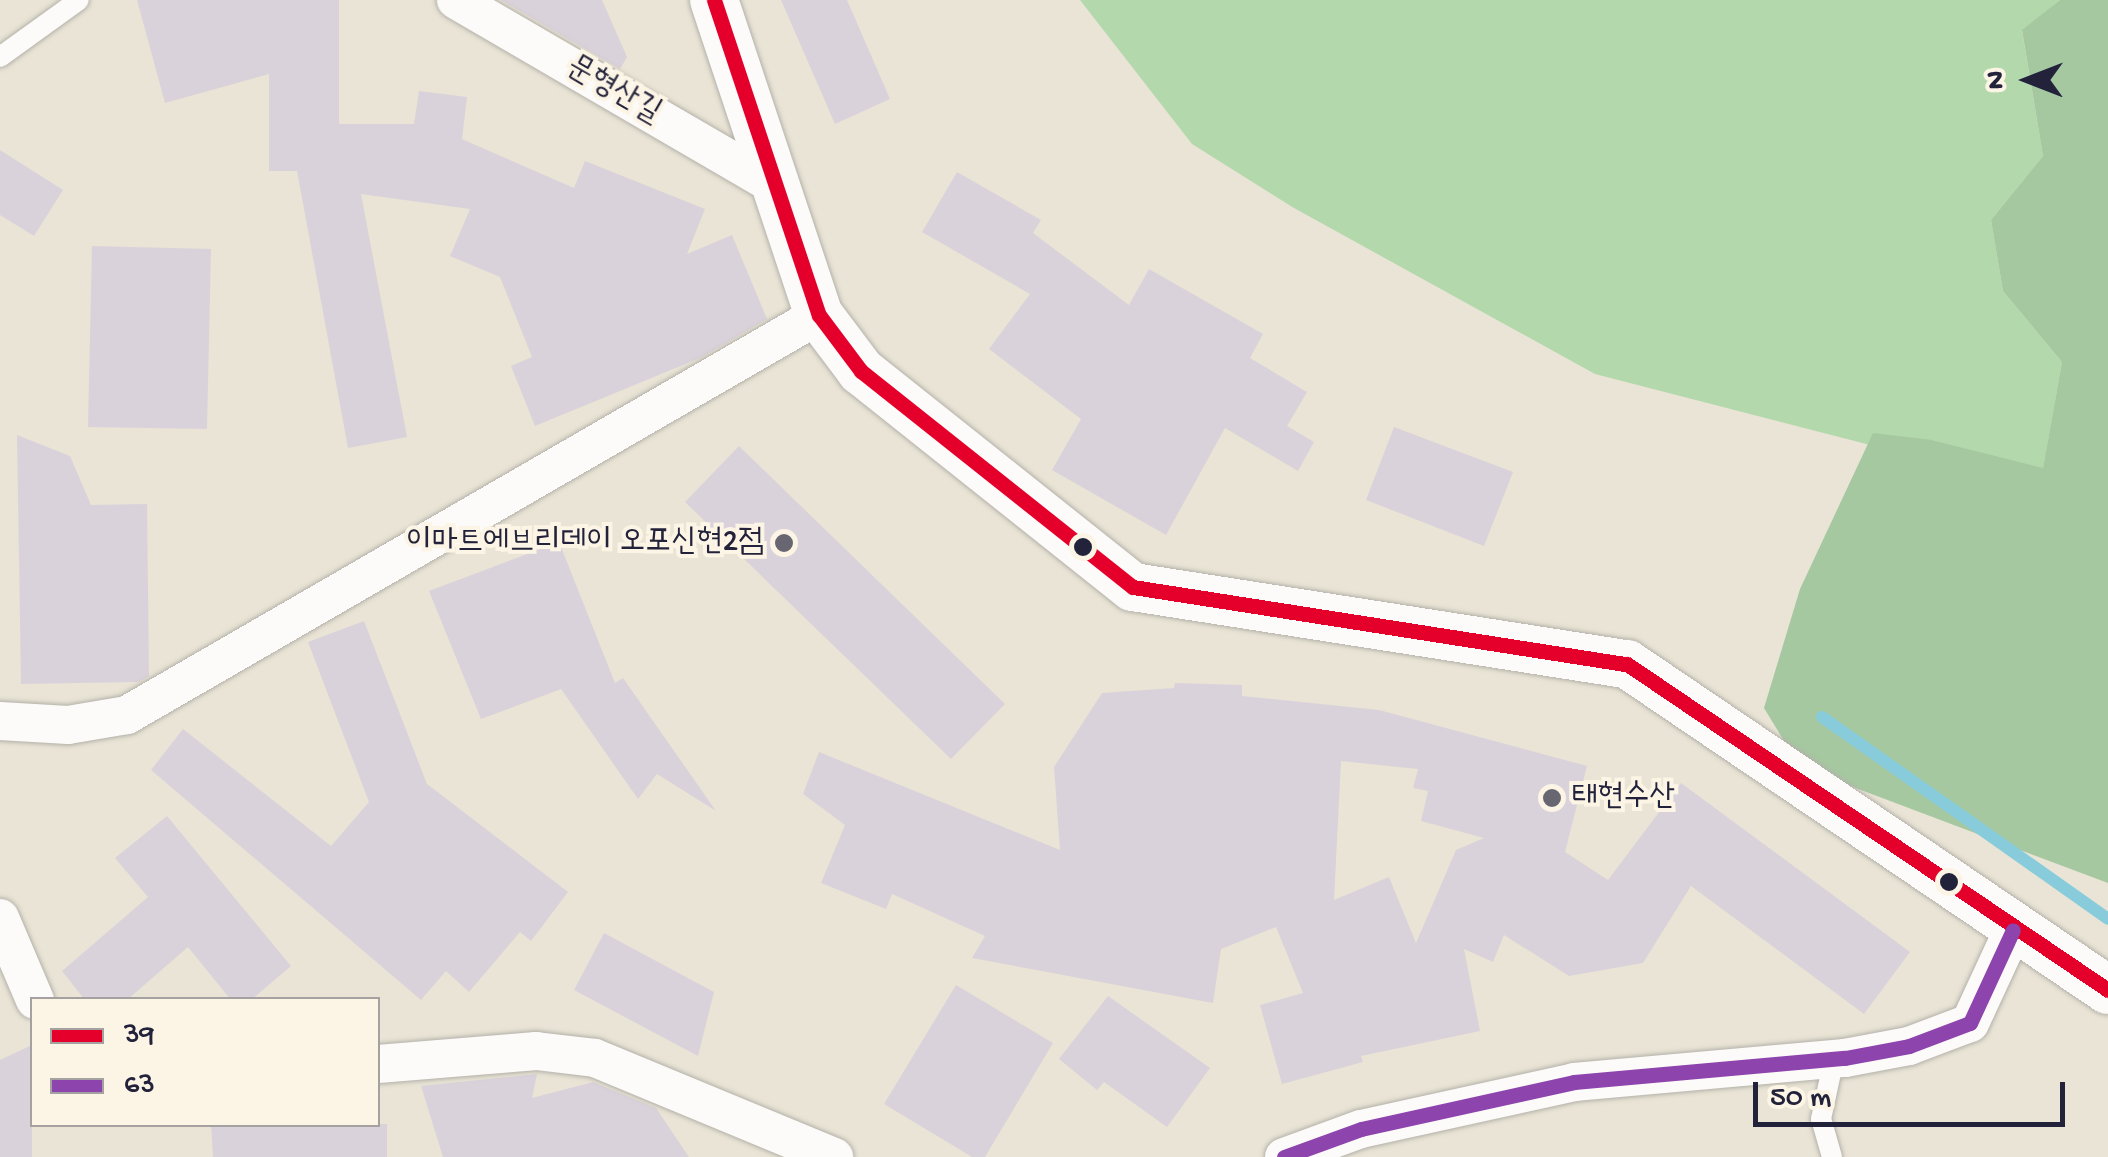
<!DOCTYPE html>
<meta charset="utf-8">
<style>
body{margin:0}
#map{position:relative;width:2108px;height:1157px;overflow:hidden;background:#e9e4d5;font-family:"Gochi Hand","Poor Story",sans-serif}
div>[style]{position:absolute}
.green>*{inset:0;background:#b3d8ac}
.forest>*{inset:0;background:#a5c8a1}
.stream>*{height:12px;margin:-6px;padding:0 6px;transform-origin:6px;border-radius:6px;background:#88ccdb}
.building>*{inset:0;background:#dad2da}
.roads{filter:drop-shadow(0 0 2px #b4b1aa) drop-shadow(0 0 2px #b4b1aa)}
.service>*{height:20px;margin:-10px;padding:0 10px;transform-origin:10px;border-radius:10px;background:#fcfbf9}
.minor>*{height:38px;margin:-19px;padding:0 19px;transform-origin:19px;border-radius:19px;background:#fcfbf9}
.tertiary>*{height:48px;margin:-24px;padding:0 24px;transform-origin:24px;border-radius:24px;background:#fcfbf9}
.bus-1>*{height:15px;margin:-7.5px;padding:0 7.5px;transform-origin:7.5px;border-radius:7.5px;background:#e4002b}
.bus-2>*{height:15px;margin:-7.5px;padding:0 7.5px;transform-origin:7.5px;border-radius:7.5px;background:#8e44ad}
.dots>*{width:28px;height:28px;translate:-50% -50%;box-sizing:border-box;border:5px solid #fcf5e5;border-radius:50%}
span{translate:-50% -50%;white-space:nowrap;text-align:center;line-height:1.15;-webkit-text-stroke:8px #fcf5e5;paint-order:stroke}
.street-label{font-size:32px;color:#22223b}
.poi-label{font-size:32px;color:#22223b}
.right{translate:-100% -50%;text-align:right}
.left{translate:0 -50%;text-align:left}
.legend{position:absolute;left:30px;top:997px;width:350px;height:130px;box-sizing:border-box;background:#fcf5e5;border:2px solid #a5a1a1;margin:0;padding:12px 18px;list-style:none;font-size:30px;color:#22223b}
.legend li{display:flex;align-items:center;gap:20px;height:50px}
.legend b{width:50px;border:2px solid #a5a1a1}
.north{position:absolute;left:1978px;top:30px;width:100px;height:100px;-webkit-text-stroke:8px #fcf5e5;paint-order:stroke;rotate:270deg;font-size:28px;font-weight:700;line-height:40px;text-align:center;color:#22223b}
.north::after{content:'';display:block;margin:auto;width:35px;height:45px;background:#22223b;clip-path:polygon(50% 0,100% 100%,50% 72%,0 100%)}
.scale{position:absolute;left:1753px;top:1082px;width:312px;height:45px;box-sizing:border-box;border:5px solid #22223b;border-top:0;padding-left:12px;font-size:30px;line-height:35px;white-space:nowrap;color:#22223b;-webkit-text-stroke:8px #fcf5e5;paint-order:stroke}
</style>
<div id="map">
<div class="green">
<i style="clip-path:polygon(1080px 0,2060px 0,2022px 31px,2043px 156px,1991px 220px,2003px 291px,2062px 362px,2043px 469px,1932px 440px,1878px 447px,1595px 374px,1294px 208px,1192px 144px)"></i>
</div>
<div class="forest">
<i style="clip-path:polygon(2060px 0,2108px 0,2108px 883px,1800px 767px,1764px 708px,1800px 589px,1873px 433px,1932px 440px,2043px 468px,2062px 362px,2003px 291px,1991px 220px,2043px 156px,2022px 30px)"></i>
</div>
<div class="stream">
<i style="left:1822px;top:717px;width:350px;rotate:35.2deg"></i>
</div>
<div class="building">
<i style="clip-path:polygon(137px 0,339px 0,339px 124px,414px 124px,419px 91px,467px 97px,462px 139px,574px 188px,585px 161px,705px 209px,687px 254px,732px 235px,767px 319px,700px 358px,535px 426px,511px 366px,532px 357px,500px 277px,450px 256px,470px 209px,361px 194px,407px 437px,348px 448px,297px 171px,269px 171px,269px 74px,165px 103px)"></i>
<i style="clip-path:polygon(501px 0,602px 0,627px 57px,620px 69px)"></i>
<i style="clip-path:polygon(781px 0,847px 0,890px 99px,835px 124px)"></i>
<i style="clip-path:polygon(0 150px,63px 190px,34px 236px,0 215px)"></i>
<i style="clip-path:polygon(957px 172px,1041px 220px,1033px 233px,1129px 305px,1149px 269px,1263px 334px,1250px 358px,1307px 392px,1287px 426px,1314px 442px,1298px 471px,1225px 428px,1166px 535px,1052px 470px,1081px 419px,989px 349px,1030px 294px,922px 232px)"></i>
<i style="clip-path:polygon(92px 246px,211px 249px,207px 429px,88px 427px)"></i>
<i style="clip-path:polygon(1394px 427px,1513px 472px,1484px 546px,1366px 500px)"></i>
<i style="clip-path:polygon(17px 435px,70px 456px,91px 505px,147px 504px,149px 676px,139px 682px,21px 684px)"></i>
<i style="clip-path:polygon(739px 446px,1005px 704px,951px 759px,685px 502px)"></i>
<i style="clip-path:polygon(559px 542px,615px 683px,623px 678px,716px 811px,657px 774px,638px 799px,561px 689px,481px 719px,429px 591px)"></i>
<i style="clip-path:polygon(364px 621px,427px 784px,568px 892px,531px 941px,520px 932px,469px 992px,446px 971px,421px 1000px,151px 770px,183px 729px,331px 846px,369px 802px,308px 642px)"></i>
<i style="clip-path:polygon(evenodd,1175px 683px,1242px 685px,1242px 696px,1379px 710px,1587px 766px,1565px 852px,1608px 880px,1681px 783px,1910px 952px,1864px 1014px,1691px 886px,1643px 963px,1569px 976px,1504px 935px,1493px 962px,1464px 949px,1480px 1031px,1361px 1056px,1363px 1062px,1282px 1084px,1260px 1005px,1303px 993px,1276px 927px,1221px 949px,1213px 1003px,972px 958px,985px 936px,892px 894px,886px 909px,821px 883px,845px 825px,803px 794px,819px 752px,1060px 850px,1054px 767px,1102px 693px,1174px 688px,1175px 683px,1341px 761px,1418px 769px,1413px 788px,1428px 791px,1421px 821px,1484px 838px,1456px 850px,1416px 943px,1389px 877px,1334px 900px,1341px 761px)"></i>
<i style="clip-path:polygon(167px 816px,291px 966px,251px 1000px,231px 1000px,188px 947px,127px 1000px,85px 1000px,62px 971px,148px 897px,115px 858px)"></i>
<i style="clip-path:polygon(604px 933px,714px 992px,698px 1056px,574px 990px)"></i>
<i style="clip-path:polygon(956px 985px,1053px 1043px,985px 1157px,972px 1157px,884px 1104px)"></i>
<i style="clip-path:polygon(1108px 996px,1210px 1068px,1167px 1127px,1104px 1082px,1097px 1090px,1059px 1059px)"></i>
<i style="clip-path:polygon(32px 1045px,32px 1157px,0 1157px,0 1060px)"></i>
<i style="clip-path:polygon(537px 1074px,532px 1098px,593px 1082px,656px 1108px,689px 1157px,443px 1157px,421px 1086px)"></i>
<i style="clip-path:polygon(211px 1124px,387px 1124px,387px 1157px,213px 1157px)"></i>
</div>
<div class="roads">
<div class="service">
<i style="left:0;top:57px;width:97px;rotate:-35.8deg"></i>
<i style="left:1832px;top:1157px;width:40px;rotate:-106deg"></i>
<i style="left:1821px;top:1119px;width:61px;rotate:-77.8deg"></i>
</div>
<div class="minor">
<i style="left:456px;top:0;width:363px;rotate:30.2deg"></i>
<i style="left:0;top:721px;width:68px;rotate:3.4deg"></i>
<i style="left:68px;top:725px;width:60px;rotate:-9.6deg"></i>
<i style="left:127px;top:715px;width:799px;rotate:-30.03deg"></i>
<i style="left:0;top:918px;width:89px;rotate:66.9deg"></i>
<i style="left:378px;top:1064px;width:159px;rotate:-4.7deg"></i>
<i style="left:536px;top:1051px;width:59px;rotate:6.8deg"></i>
<i style="left:595px;top:1058px;width:259px;rotate:22.5deg"></i>
<i style="left:1284px;top:1157px;width:82px;rotate:-20deg"></i>
<i style="left:1361px;top:1129px;width:218px;rotate:-12.4deg"></i>
<i style="left:1574px;top:1082px;width:272px;rotate:-5.1deg"></i>
<i style="left:1845px;top:1058px;width:65px;rotate:-10.6deg"></i>
<i style="left:1909px;top:1046px;width:65px;rotate:-20.7deg"></i>
<i style="left:1970px;top:1023px;width:102px;rotate:-65.2deg"></i>
</div>
<div class="tertiary">
<i style="left:714px;top:0;width:332px;rotate:71.6deg"></i>
<i style="left:819px;top:315px;width:70px;rotate:53.1deg"></i>
<i style="left:861px;top:371px;width:347px;rotate:38.5deg"></i>
<i style="left:1133px;top:587px;width:500px;rotate:8.9deg"></i>
<i style="left:1627px;top:664px;width:581px;rotate:34.13deg"></i>
</div>
</div>
<div class="bus-1">
<i style="left:714px;top:0;width:332px;rotate:71.6deg"></i>
<i style="left:819px;top:315px;width:70px;rotate:53.1deg"></i>
<i style="left:861px;top:371px;width:347px;rotate:38.5deg"></i>
<i style="left:1133px;top:587px;width:500px;rotate:8.9deg"></i>
<i style="left:1627px;top:664px;width:581px;rotate:34.13deg"></i>
</div>
<div class="bus-2">
<i style="left:1284px;top:1157px;width:82px;rotate:-20deg"></i>
<i style="left:1361px;top:1129px;width:218px;rotate:-12.4deg"></i>
<i style="left:1574px;top:1082px;width:272px;rotate:-5.1deg"></i>
<i style="left:1845px;top:1058px;width:65px;rotate:-10.6deg"></i>
<i style="left:1909px;top:1046px;width:65px;rotate:-20.7deg"></i>
<i style="left:1970px;top:1023px;width:102px;rotate:-65.2deg"></i>
</div>
<div class="dots">
<i style="left:784px;top:543px;background:#686671"></i>
<i style="left:1083px;top:547px;background:#22223b"></i>
<i style="left:1552px;top:798px;background:#686671"></i>
<i style="left:1949px;top:882px;background:#22223b"></i>
</div>
<div class="street-label">
<span style="left:613px;top:91px;rotate:30deg">문형산길</span>
</div>
<div class="poi-label">
<span class="right" style="left:764px;top:543px">이마트에브리데이 오포신현2점</span>
<span class="left" style="left:1572px;top:798px">태현수산</span>
</div>
<ul class="legend">
<li><b style="height:12px;background:#e4002b"></b>39</li>
<li><b style="height:12px;background:#8e44ad"></b>63</li>
</ul>
<div class="north">N</div>
<div class="scale">50 m</div>
</div>
